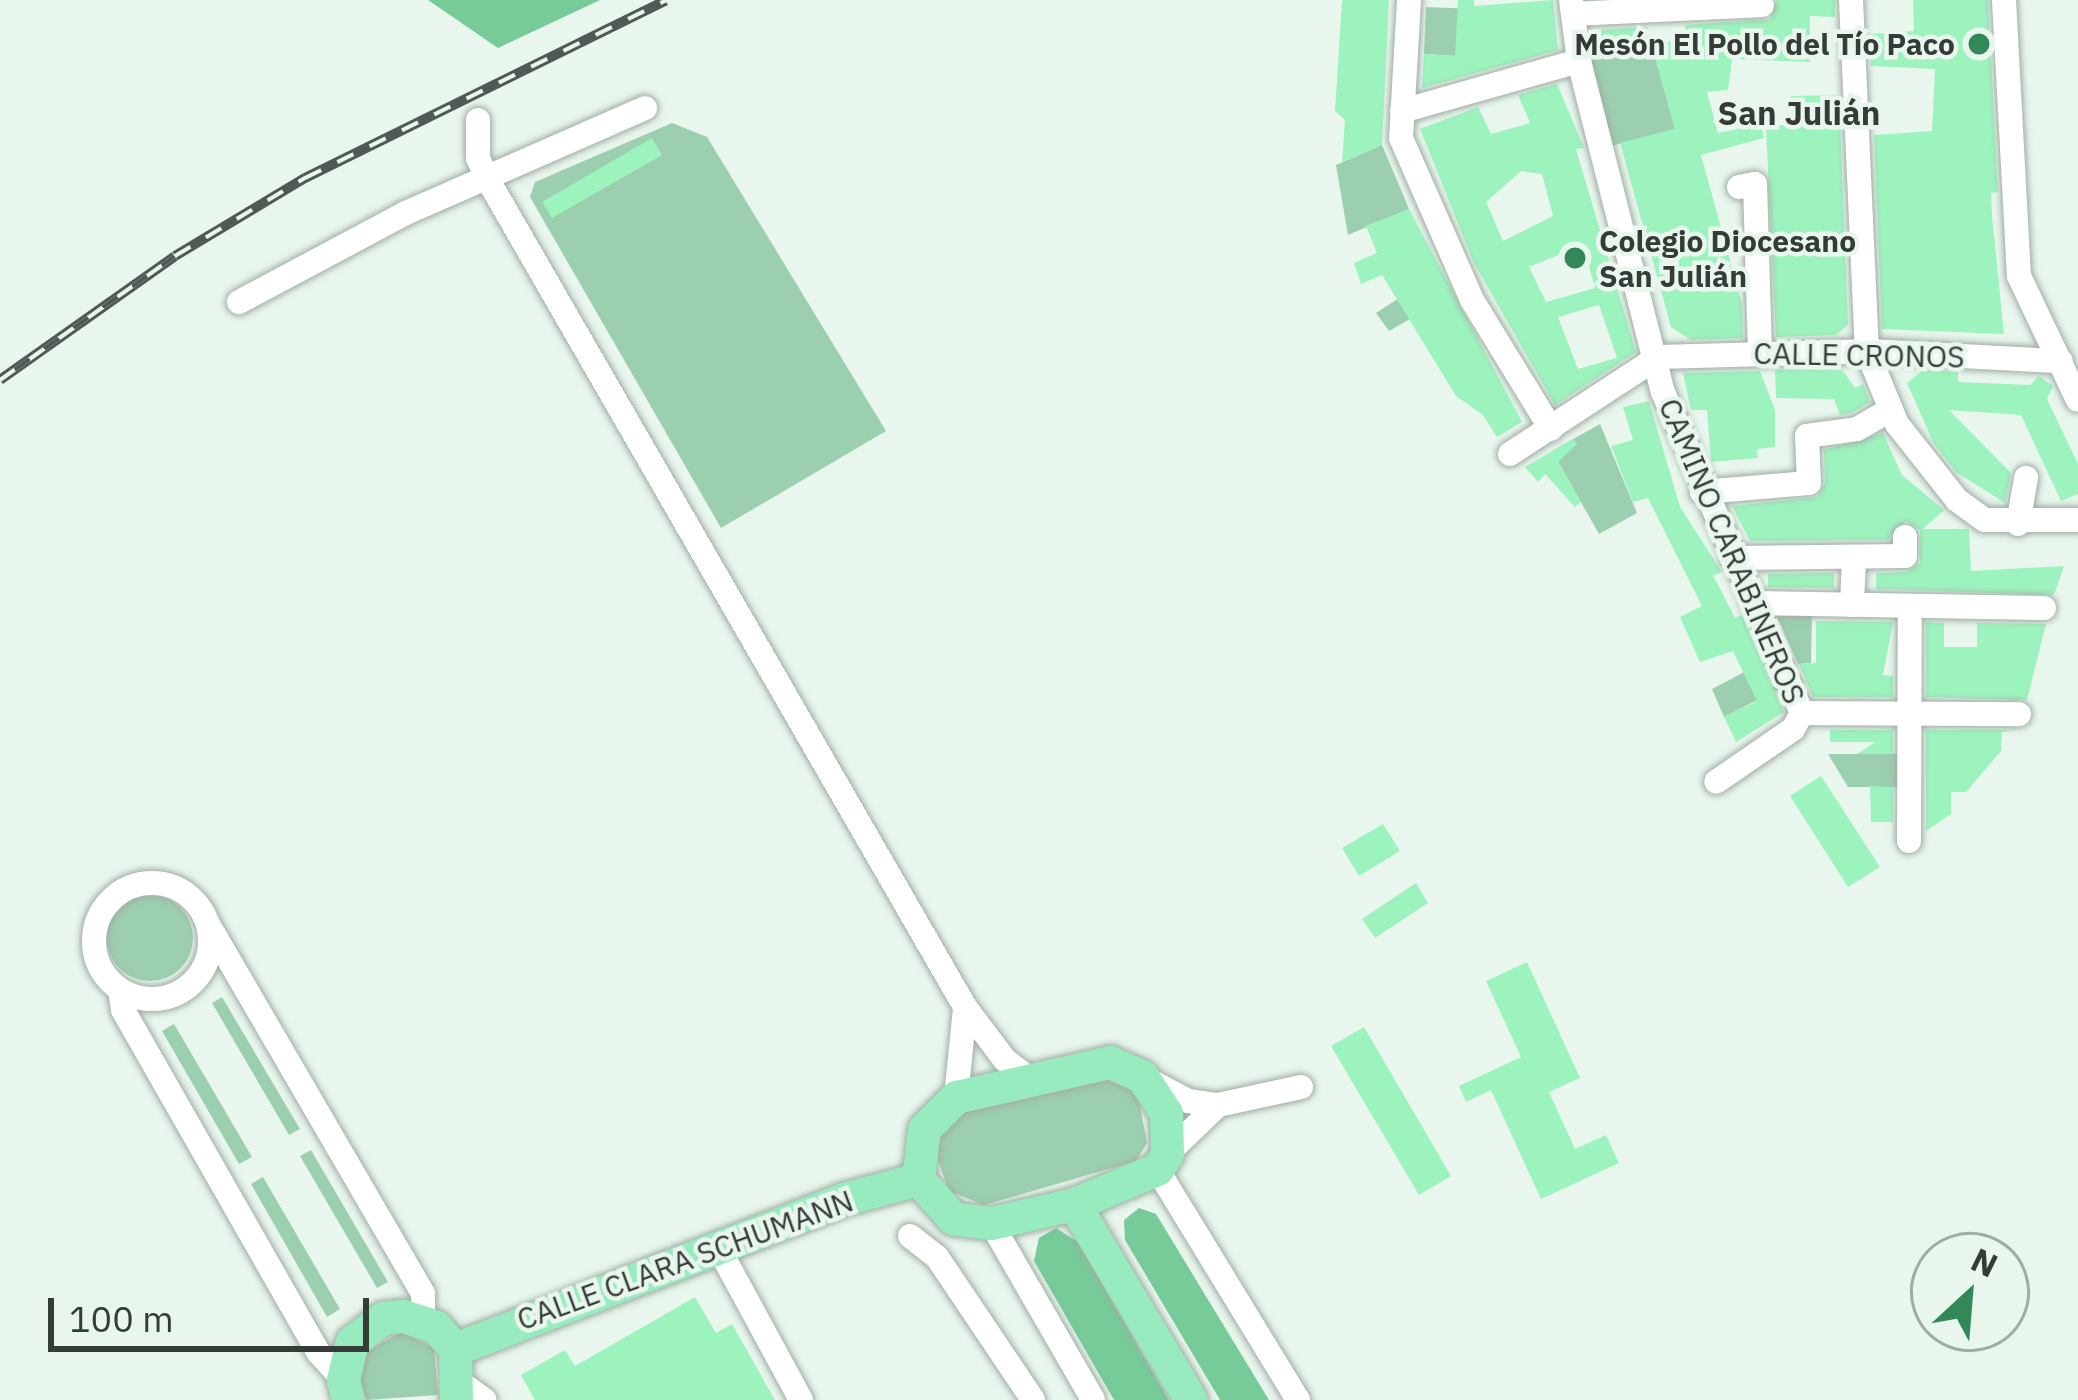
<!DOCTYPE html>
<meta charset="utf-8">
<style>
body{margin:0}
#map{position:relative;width:2078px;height:1400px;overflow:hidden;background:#e8f6ed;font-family:"IBM Plex Sans",sans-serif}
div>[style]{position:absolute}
.green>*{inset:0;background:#9ccfaf}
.round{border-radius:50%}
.forest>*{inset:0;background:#76cb99}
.building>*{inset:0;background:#9df3be}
.roads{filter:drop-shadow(0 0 3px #a1aea5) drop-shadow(0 0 3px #a1aea5)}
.minor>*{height:24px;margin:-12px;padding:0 12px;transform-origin:12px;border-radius:12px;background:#fff}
.minor>.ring{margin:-12px;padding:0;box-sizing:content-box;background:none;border:24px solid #fff;border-radius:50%}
.major>*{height:33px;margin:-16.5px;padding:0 16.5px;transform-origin:16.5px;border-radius:16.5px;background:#97ebbe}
.rail>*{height:10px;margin-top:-5px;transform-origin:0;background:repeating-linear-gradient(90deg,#e8f6ed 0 18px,#515954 0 36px);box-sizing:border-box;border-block:3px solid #515954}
.dots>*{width:33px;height:33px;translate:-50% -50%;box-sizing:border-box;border:6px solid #e8f6ed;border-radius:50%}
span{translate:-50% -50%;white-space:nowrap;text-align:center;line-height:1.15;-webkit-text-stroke:9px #e8f6ed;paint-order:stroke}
.poi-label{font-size:30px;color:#353b37;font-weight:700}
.right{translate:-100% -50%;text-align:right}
.left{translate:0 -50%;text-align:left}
.street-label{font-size:30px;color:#353b37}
.neighbourhood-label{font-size:33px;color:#353b37;font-weight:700}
.north{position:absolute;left:1910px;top:1232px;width:120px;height:120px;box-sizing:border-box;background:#e8f6ed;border:3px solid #a0aba4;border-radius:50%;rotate:26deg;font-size:33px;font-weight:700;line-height:48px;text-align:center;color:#353b37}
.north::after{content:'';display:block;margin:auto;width:42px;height:54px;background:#33885a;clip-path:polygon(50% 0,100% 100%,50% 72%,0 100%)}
.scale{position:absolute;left:48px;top:1298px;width:321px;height:54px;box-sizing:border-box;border:6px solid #353b37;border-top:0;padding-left:15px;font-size:36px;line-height:42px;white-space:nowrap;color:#353b37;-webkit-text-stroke:9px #e8f6ed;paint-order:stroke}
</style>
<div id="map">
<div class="green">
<i style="clip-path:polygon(1426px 7px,1474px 9px,1471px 57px,1424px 54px)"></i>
<i style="clip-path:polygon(1651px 42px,1675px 129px,1611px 146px,1590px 56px)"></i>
<i style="clip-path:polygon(672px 123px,707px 137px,886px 431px,721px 528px,530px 197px,535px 182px)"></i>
<i style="clip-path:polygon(1382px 145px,1409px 209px,1348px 235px,1336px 165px)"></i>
<i style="clip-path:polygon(1437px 274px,1450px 296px,1389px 331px,1376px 313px)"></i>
<i style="clip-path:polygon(1600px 424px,1637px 513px,1599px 534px,1552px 451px)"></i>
<i style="clip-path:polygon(1812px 615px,1811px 663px,1798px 664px,1777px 616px)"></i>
<i style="clip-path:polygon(1769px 659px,1783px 687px,1724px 717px,1712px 689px)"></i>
<i style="clip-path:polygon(1828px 754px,1903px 754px,1903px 787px,1848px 787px)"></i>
<i class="round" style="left:107px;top:895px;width:86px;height:86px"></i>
<i style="clip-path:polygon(222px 997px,300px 1129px,289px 1135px,212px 1003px)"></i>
<i style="clip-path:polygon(174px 1024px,252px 1157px,239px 1164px,162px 1031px)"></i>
<i style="clip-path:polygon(1099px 1077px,1131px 1090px,1140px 1105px,1147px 1143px,1136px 1161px,984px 1205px,949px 1191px,935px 1152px,942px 1128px,966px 1108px)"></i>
<i style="clip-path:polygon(311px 1150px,388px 1282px,377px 1288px,300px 1156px)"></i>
<i style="clip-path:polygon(263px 1177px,340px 1309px,327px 1317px,251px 1184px)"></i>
<i style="clip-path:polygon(401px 1332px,434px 1348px,438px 1395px,367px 1400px,358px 1376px,363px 1354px)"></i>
</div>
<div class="forest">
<i style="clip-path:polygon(428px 0,600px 0,498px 48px)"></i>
<i style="clip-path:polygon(1139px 1208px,1156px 1214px,1269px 1400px,1220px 1400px,1125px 1240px,1124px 1220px)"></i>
<i style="clip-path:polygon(1056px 1228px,1078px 1242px,1169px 1400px,1114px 1400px,1034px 1261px,1039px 1238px)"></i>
</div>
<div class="building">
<i style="clip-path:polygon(1342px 0,1389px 0,1382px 145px,1342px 162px,1345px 120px,1335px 111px)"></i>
<i style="clip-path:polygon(1458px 0,1474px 0,1474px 6px,1553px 0,1558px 50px,1422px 88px,1424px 54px,1455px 56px)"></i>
<i style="clip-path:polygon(1777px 0,1835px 0,1835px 17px,1810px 16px,1810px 62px,1732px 59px,1728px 90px,1707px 92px,1718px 133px,1761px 124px,1764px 138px,1701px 155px,1742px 304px,1743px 338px,1691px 340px,1671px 327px,1620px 143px,1675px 129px,1652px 46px,1685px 37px,1685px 25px,1770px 19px)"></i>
<i style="clip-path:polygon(1913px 0,1988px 0,1998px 192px,1991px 193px,1992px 216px,2004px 334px,1882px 329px,1874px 135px,1932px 131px,1935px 69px,1871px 66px,1869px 34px,1914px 31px)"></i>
<i style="clip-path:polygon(1647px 27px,1651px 41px,1595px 53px,1592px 30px)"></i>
<i style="clip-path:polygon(evenodd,1557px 84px,1584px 148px,1576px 149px,1636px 352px,1555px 405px,1474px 263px,1420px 129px,1478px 107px,1491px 134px,1530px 123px,1518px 95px,1557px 84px,1521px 171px,1542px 174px,1553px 216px,1503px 241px,1486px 202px,1521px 171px,1557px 84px,1583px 245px,1595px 288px,1546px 302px,1529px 267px,1583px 245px,1557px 84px,1599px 305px,1617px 358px,1578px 369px,1558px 317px,1599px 305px)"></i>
<i style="clip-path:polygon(1839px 95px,1848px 325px,1836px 335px,1776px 337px,1766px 128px,1793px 123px,1791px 96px)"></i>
<i style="clip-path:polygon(652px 138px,662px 155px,552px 218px,542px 202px)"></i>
<i style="clip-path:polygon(1409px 209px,1522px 422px,1497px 437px,1483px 415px,1456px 396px,1382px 275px,1361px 284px,1354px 263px,1377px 253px,1366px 226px)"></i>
<i style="clip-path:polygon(1841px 368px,1855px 388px,1863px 384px,1870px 402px,1851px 413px,1840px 415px,1834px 399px,1776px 398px,1775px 370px)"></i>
<i style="clip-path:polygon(1923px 370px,1958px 372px,1958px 382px,2030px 385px,2039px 376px,2053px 386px,2047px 399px,2078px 464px,2078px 494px,2061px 501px,2021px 415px,1949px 410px,2011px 473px,2005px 503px,1956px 472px,1933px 442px,1907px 383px)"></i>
<i style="clip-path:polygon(1760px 371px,1775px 410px,1775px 447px,1757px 449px,1758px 458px,1711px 462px,1707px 410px,1691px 410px,1683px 373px)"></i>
<i style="clip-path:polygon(1649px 401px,1680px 507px,1722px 572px,1713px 575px,1735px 618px,1742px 615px,1784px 712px,1736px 742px,1724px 717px,1757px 701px,1733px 651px,1700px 662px,1680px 617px,1702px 606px,1648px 498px,1633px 502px,1611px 446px,1633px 440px,1623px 407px)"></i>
<i style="clip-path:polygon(1883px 433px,1902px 475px,1944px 510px,1923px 529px,1969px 529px,1971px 571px,2064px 566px,2054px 595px,1876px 589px,1876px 573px,1906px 572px,1920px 563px,1920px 530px,1906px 521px,1888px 540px,1750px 541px,1732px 506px,1817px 497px,1825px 483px,1824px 450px)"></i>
<i style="clip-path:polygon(1573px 439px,1577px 444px,1558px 462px,1581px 502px,1575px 507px,1545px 474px,1538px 482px,1525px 467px)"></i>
<i style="clip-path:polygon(1834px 573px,1834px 588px,1768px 587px,1768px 574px)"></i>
<i style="clip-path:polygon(1816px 621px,1893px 622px,1883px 675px,1893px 676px,1893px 697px,1813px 697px,1799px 664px,1816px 663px)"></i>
<i style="clip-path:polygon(1926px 622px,1944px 623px,1944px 647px,1977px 647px,1977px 623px,2046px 624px,2027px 700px,1926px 697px)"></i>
<i style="clip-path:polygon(1830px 730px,1893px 730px,1893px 754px,1857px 754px,1876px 742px,1830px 742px)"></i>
<i style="clip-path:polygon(1926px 730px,2015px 730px,2002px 732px,2001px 751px,1966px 792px,1951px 792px,1951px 814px,1926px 831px)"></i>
<i style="clip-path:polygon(1821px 776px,1880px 867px,1848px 887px,1790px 796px)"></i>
<i style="clip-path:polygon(1870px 786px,1893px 787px,1893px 822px,1871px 822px)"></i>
<i style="clip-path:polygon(1383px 824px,1400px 851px,1359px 876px,1342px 848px)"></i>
<i style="clip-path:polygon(1416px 883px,1428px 903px,1375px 938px,1362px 919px)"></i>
<i style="clip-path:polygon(1527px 962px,1580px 1078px,1549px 1092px,1575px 1149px,1606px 1135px,1619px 1163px,1541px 1199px,1491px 1090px,1466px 1102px,1459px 1086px,1521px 1057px,1486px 981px)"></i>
<i style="clip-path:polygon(1364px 1027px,1451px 1176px,1419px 1195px,1331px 1046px)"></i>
<i style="clip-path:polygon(695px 1297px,716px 1333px,732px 1324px,775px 1400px,535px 1400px,521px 1375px,565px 1350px,575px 1366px)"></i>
</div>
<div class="roads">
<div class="minor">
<i style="left:1409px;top:0;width:138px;rotate:93.3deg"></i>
<i style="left:1401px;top:138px;width:177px;rotate:66.3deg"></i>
<i style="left:1472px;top:300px;width:151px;rotate:58.5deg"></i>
<i style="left:1571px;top:0;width:62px;rotate:82.5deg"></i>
<i style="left:1579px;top:61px;width:341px;rotate:75.8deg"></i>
<i style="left:1663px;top:392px;width:350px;rotate:66.6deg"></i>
<i style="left:1802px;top:713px;width:18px;rotate:119deg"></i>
<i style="left:1793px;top:729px;width:93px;rotate:145.5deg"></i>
<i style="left:1851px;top:0;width:351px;rotate:87.4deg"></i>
<i style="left:1867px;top:351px;width:79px;rotate:67.7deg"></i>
<i style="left:1897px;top:424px;width:97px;rotate:51.7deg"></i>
<i style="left:1957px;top:500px;width:34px;rotate:36deg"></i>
<i style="left:1985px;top:520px;width:93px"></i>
<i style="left:2004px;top:0;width:276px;rotate:86.9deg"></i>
<i style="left:2019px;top:276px;width:137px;rotate:64.6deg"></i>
<i style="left:1573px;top:14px;width:189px;rotate:-2.7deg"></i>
<i style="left:1402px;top:111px;width:184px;rotate:-15.8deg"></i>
<i style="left:478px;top:120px;width:38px;rotate:90deg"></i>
<i style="left:478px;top:158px;width:24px;rotate:66deg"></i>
<i style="left:488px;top:180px;width:955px;rotate:60.02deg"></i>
<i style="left:965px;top:1007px;width:66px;rotate:53deg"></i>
<i style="left:1005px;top:1060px;width:34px;rotate:37deg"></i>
<i style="left:1739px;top:187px;width:16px;rotate:-11deg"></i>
<i style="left:1755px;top:184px;width:169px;rotate:88.3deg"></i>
<i style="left:239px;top:302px;width:189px;rotate:-28.1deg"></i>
<i style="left:406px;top:213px;width:261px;rotate:-23.7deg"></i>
<i style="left:1658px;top:357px;width:209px;rotate:-1.6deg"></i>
<i style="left:1867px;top:351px;width:194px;rotate:3deg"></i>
<i style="left:1510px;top:454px;width:177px;rotate:-33.2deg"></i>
<i style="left:1702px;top:492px;width:107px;rotate:-4.8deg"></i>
<i style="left:1809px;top:483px;width:47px;rotate:-92.4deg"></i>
<i style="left:1807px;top:436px;width:50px;rotate:-8deg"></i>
<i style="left:1857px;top:429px;width:39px;rotate:-30deg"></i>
<i style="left:2018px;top:524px;width:47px;rotate:-80.1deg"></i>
<i style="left:1732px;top:558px;width:173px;rotate:-0.7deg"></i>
<i style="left:1905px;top:556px;width:19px;rotate:-90deg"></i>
<i style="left:1753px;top:603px;width:291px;rotate:1deg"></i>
<i style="left:1852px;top:605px;width:47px;rotate:-87.6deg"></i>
<i style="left:1802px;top:713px;width:217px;rotate:0.3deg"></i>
<i style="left:1909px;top:841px;width:235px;rotate:-89.8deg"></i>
<i class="ring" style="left:94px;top:883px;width:92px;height:92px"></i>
<i style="left:208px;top:924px;width:428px;rotate:59.8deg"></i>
<i style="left:423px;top:1294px;width:25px;rotate:90deg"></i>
<i style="left:120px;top:990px;width:20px;rotate:81deg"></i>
<i style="left:123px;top:1010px;width:395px;rotate:60.3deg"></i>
<i style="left:319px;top:1353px;width:36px;rotate:48deg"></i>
<i style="left:1149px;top:1080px;width:44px;rotate:28.3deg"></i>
<i style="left:1188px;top:1101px;width:30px;rotate:8deg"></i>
<i style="left:1218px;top:1105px;width:85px;rotate:-12.2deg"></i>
<i style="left:956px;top:1097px;width:88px;rotate:-84.2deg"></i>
<i style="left:1167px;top:1154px;width:71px;rotate:-43.9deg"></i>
<i style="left:1157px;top:1169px;width:271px;rotate:58.6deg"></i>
<i style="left:991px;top:1223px;width:204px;rotate:60deg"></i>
<i style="left:910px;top:1236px;width:34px;rotate:38deg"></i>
<i style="left:937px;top:1257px;width:172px;rotate:56.1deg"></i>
<i style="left:718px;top:1247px;width:174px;rotate:61.5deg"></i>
<i style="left:461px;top:1383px;width:29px;rotate:36deg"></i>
</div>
<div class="major">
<i style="left:1110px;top:1062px;width:35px;rotate:24deg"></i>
<i style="left:1142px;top:1076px;width:44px;rotate:57deg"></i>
<i style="left:1166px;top:1113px;width:41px;rotate:88.6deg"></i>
<i style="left:1167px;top:1154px;width:18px;rotate:124deg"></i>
<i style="left:1157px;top:1169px;width:90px;rotate:157.1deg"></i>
<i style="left:1074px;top:1204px;width:85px;rotate:167.1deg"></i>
<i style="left:991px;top:1223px;width:38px;rotate:-173deg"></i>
<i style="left:953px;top:1218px;width:52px;rotate:-131.9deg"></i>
<i style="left:918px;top:1179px;width:50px;rotate:-83.2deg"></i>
<i style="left:924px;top:1129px;width:45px;rotate:-45deg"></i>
<i style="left:956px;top:1097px;width:158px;rotate:-12.8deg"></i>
<i style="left:1074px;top:1204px;width:228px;rotate:59.2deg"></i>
<i style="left:455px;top:1349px;width:417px;rotate:-21.1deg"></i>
<i style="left:844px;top:1199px;width:77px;rotate:-15.1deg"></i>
<i style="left:348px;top:1400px;width:21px;rotate:-104deg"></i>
<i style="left:343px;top:1380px;width:39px;rotate:-77deg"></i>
<i style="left:352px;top:1342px;width:39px;rotate:-38deg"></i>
<i style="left:383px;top:1318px;width:20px;rotate:-6deg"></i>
<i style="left:403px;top:1316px;width:35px;rotate:18deg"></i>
<i style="left:436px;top:1327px;width:29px;rotate:49deg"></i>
<i style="left:455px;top:1349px;width:51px;rotate:88.9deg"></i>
</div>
</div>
<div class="rail">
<i style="left:0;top:380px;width:214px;rotate:-35.3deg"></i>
<i style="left:175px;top:256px;width:152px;rotate:-31deg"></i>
<i style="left:305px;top:178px;width:402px;rotate:-26.2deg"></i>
</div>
<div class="dots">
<i style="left:1979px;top:44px;background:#33885a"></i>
<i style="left:1575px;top:258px;background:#33885a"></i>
</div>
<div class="poi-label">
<span class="right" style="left:1955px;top:44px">Mesón El Pollo del Tío Paco</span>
<span class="left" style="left:1599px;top:258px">Colegio Diocesano<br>San Julián</span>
</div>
<div class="street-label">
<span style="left:1859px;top:355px;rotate:1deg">CALLE CRONOS</span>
<span style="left:1732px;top:551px;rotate:67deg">CAMINO CARABINEROS</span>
<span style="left:685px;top:1260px;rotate:-20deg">CALLE CLARA SCHUMANN</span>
</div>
<div class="neighbourhood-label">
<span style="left:1799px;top:113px">San Julián</span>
</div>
<div class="north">N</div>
<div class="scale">100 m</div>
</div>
